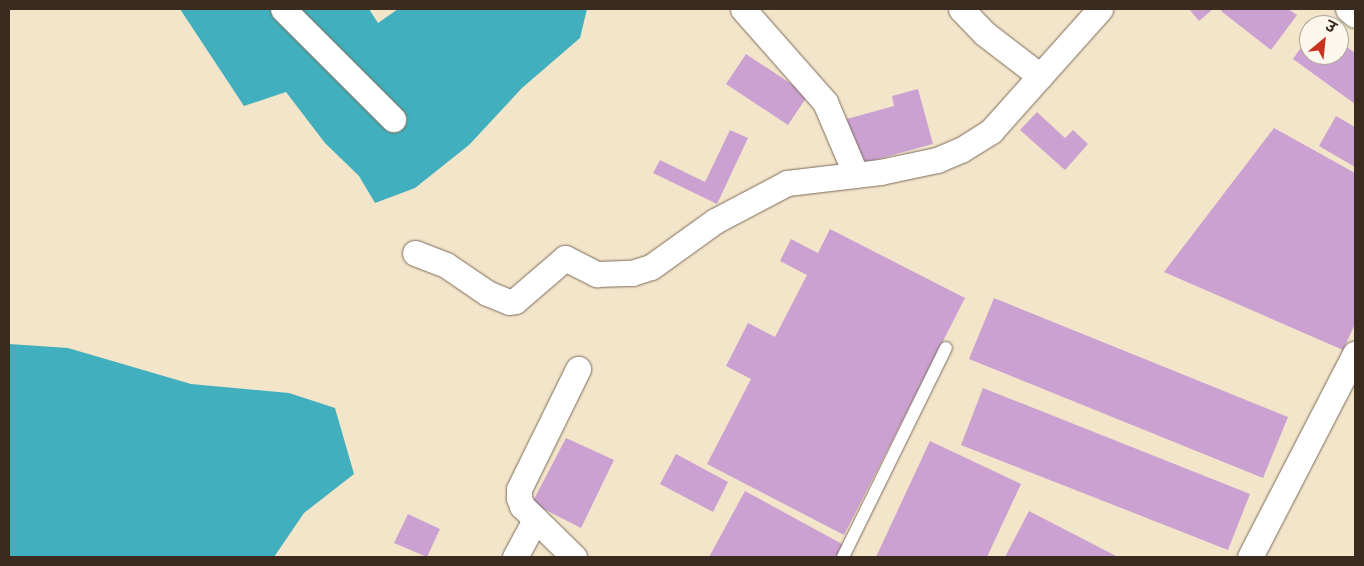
<!DOCTYPE html>
<meta charset="utf-8">
<style>
body{margin:0}
#map{position:relative;width:1364px;height:566px;overflow:hidden;background:#f3e5ca;font-family:Caveat,"Playpen Sans Deva",sans-serif}
div>[style]{position:absolute}
.water>*{inset:0;background:#41afbd}
.building>*{inset:0;background:#cba1d2}
.roads{filter:drop-shadow(0 0 1px #7b6b5a) drop-shadow(0 0 1px #7b6b5a)}
.service>*{height:12px;margin:-6px;padding:0 6px;transform-origin:6px;border-radius:6px;background:#fff}
.minor>*{height:25px;margin:-12.5px;padding:0 12.5px;transform-origin:12.5px;border-radius:12.5px;background:#fff}
span{translate:-50% -50%;white-space:nowrap;text-align:center;line-height:1.15;-webkit-text-stroke:4px #fbf7ec;paint-order:stroke}
.frame{position:absolute;inset:0;border:10px solid #3b2a1e;pointer-events:none}
.north{position:absolute;left:1299px;top:15px;width:50px;height:50px;box-sizing:border-box;background:#fbf7ec;border:1px solid #aea59a;border-radius:50%;rotate:28deg;font-size:14px;font-weight:700;line-height:20px;text-align:center;color:#3b2a1e}
.north::after{content:'';display:block;margin:auto;width:18px;height:22px;background:#c8321e;clip-path:polygon(50% 0,100% 100%,50% 72%,0 100%)}
</style>
<div id="map">
<div class="water">
<i style="clip-path:polygon(180px 9px,369px 9px,378px 23px,398px 9px,587px 9px,580px 38px,522px 88px,469px 145px,415px 188px,375px 203px,359px 176px,325px 143px,286px 92px,244px 106px)"></i>
<i style="clip-path:polygon(9px 344px,68px 348px,191px 384px,289px 393px,335px 408px,354px 474px,304px 513px,274px 557px,9px 557px)"></i>
</div>
<div class="building">
<i style="clip-path:polygon(1189px 9px,1213px 9px,1199px 21px)"></i>
<i style="clip-path:polygon(1223px 9px,1288px 9px,1297px 15px,1271px 50px,1221px 11px)"></i>
<i style="clip-path:polygon(1309px 36px,1309px 55px,1339px 55px,1339px 41px,1355px 53px,1355px 104px,1293px 59px)"></i>
<i style="clip-path:polygon(746px 54px,808px 95px,788px 125px,726px 84px)"></i>
<i style="clip-path:polygon(918px 89px,933px 144px,856px 165px,843px 120px,894px 106px,892px 96px)"></i>
<i style="clip-path:polygon(1037px 112px,1065px 138px,1073px 130px,1088px 144px,1065px 170px,1020px 130px)"></i>
<i style="clip-path:polygon(1336px 116px,1355px 127px,1355px 167px,1319px 146px)"></i>
<i style="clip-path:polygon(1274px 128px,1355px 173px,1355px 324px,1343px 350px,1164px 272px)"></i>
<i style="clip-path:polygon(730px 130px,748px 138px,717px 204px,653px 173px,660px 160px,705px 182px)"></i>
<i style="clip-path:polygon(830px 229px,965px 298px,844px 535px,707px 464px,751px 379px,726px 366px,748px 323px,775px 337px,807px 275px,780px 261px,791px 239px,818px 253px)"></i>
<i style="clip-path:polygon(994px 298px,1288px 417px,1263px 478px,969px 359px)"></i>
<i style="clip-path:polygon(983px 388px,1250px 494px,1228px 550px,961px 445px)"></i>
<i style="clip-path:polygon(566px 438px,614px 460px,581px 528px,532px 503px)"></i>
<i style="clip-path:polygon(930px 441px,1021px 484px,987px 557px,876px 557px)"></i>
<i style="clip-path:polygon(676px 454px,728px 482px,713px 512px,660px 484px)"></i>
<i style="clip-path:polygon(745px 491px,844px 545px,837px 557px,709px 557px)"></i>
<i style="clip-path:polygon(1029px 511px,1118px 557px,1005px 557px)"></i>
<i style="clip-path:polygon(408px 514px,440px 529px,427px 557px,394px 543px)"></i>
</div>
<div class="roads">
<div class="service">
<i style="left:843px;top:557px;width:233px;rotate:-63.8deg"></i>
</div>
<div class="minor">
<i style="left:283px;top:9px;width:156px;rotate:45deg"></i>
<i style="left:743px;top:9px;width:124px;rotate:48.6deg"></i>
<i style="left:825px;top:102px;width:79px;rotate:67deg"></i>
<i style="left:961px;top:9px;width:33px;rotate:46deg"></i>
<i style="left:984px;top:33px;width:71px;rotate:37.5deg"></i>
<i style="left:1348px;top:9px;width:9px;rotate:41deg"></i>
<i style="left:415px;top:253px;width:33px;rotate:21deg"></i>
<i style="left:446px;top:265px;width:50px;rotate:34.3deg"></i>
<i style="left:487px;top:293px;width:24px;rotate:22deg"></i>
<i style="left:509px;top:302px;width:6px;rotate:-9deg"></i>
<i style="left:515px;top:301px;width:66px;rotate:-40.7deg"></i>
<i style="left:565px;top:258px;width:36px;rotate:27deg"></i>
<i style="left:597px;top:274px;width:35px;rotate:-2deg"></i>
<i style="left:632px;top:273px;width:20px;rotate:-18deg"></i>
<i style="left:651px;top:267px;width:79px;rotate:-35.7deg"></i>
<i style="left:715px;top:221px;width:81px;rotate:-27.8deg"></i>
<i style="left:787px;top:183px;width:94px;rotate:-6.7deg"></i>
<i style="left:880px;top:172px;width:58px;rotate:-11.9deg"></i>
<i style="left:937px;top:160px;width:26px;rotate:-23deg"></i>
<i style="left:961px;top:150px;width:36px;rotate:-32deg"></i>
<i style="left:991px;top:131px;width:164px;rotate:-48.2deg"></i>
<i style="left:515px;top:557px;width:42px;rotate:-61.6deg"></i>
<i style="left:574px;top:557px;width:73px;rotate:-135.6deg"></i>
<i style="left:522px;top:506px;width:9px;rotate:-111deg"></i>
<i style="left:519px;top:498px;width:9px;rotate:-90deg"></i>
<i style="left:519px;top:489px;width:134px;rotate:-63.8deg"></i>
<i style="left:1250px;top:557px;width:229px;rotate:-62.7deg"></i>
</div>
</div>
<div class="frame"></div>
<div class="north">उ</div>
</div>
